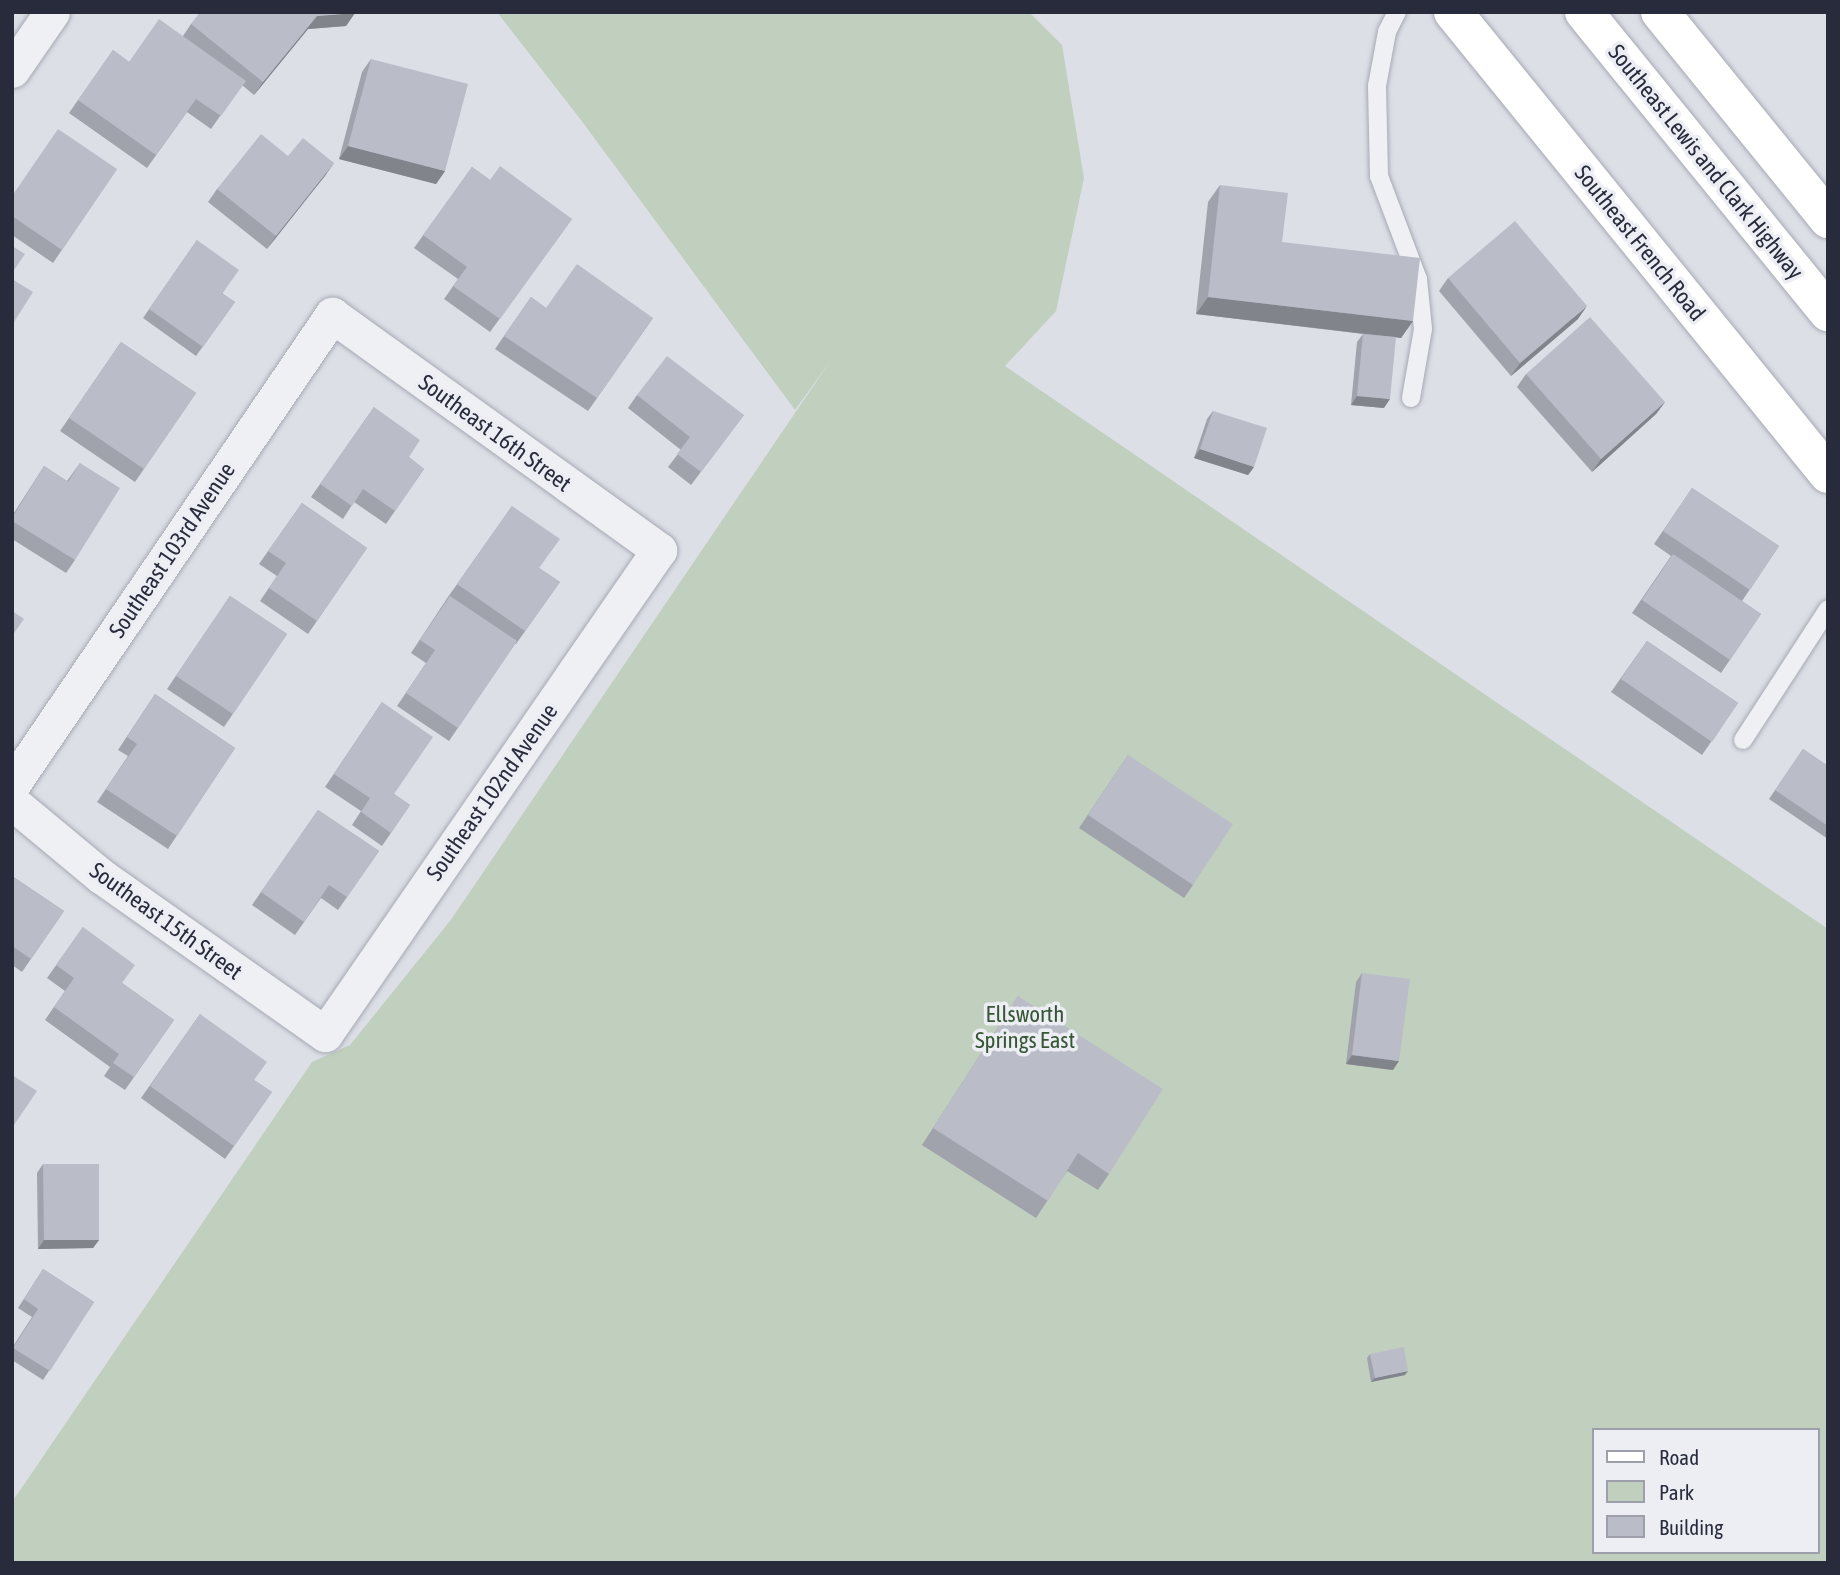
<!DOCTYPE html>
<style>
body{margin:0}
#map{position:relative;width:1840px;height:1575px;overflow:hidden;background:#dcdfe6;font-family:"Asap Condensed",sans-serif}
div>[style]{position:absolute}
.green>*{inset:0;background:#c0cfbe}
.roads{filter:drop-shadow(0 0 2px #a6a9b3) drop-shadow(0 0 2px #a6a9b3)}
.lane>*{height:18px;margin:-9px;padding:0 9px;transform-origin:9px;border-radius:9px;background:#eff0f4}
.street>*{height:35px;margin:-17.5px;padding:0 17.5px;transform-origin:17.5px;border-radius:17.5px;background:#eff0f4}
.secondary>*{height:38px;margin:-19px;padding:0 19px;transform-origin:19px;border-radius:19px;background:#fff}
.highway>*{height:38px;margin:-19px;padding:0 19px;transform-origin:19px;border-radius:19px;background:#fff}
.wall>*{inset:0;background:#a0a3ac}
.shaded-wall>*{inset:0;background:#82848c}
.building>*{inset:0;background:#babdc8}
span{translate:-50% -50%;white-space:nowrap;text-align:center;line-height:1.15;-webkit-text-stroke:7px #eceef4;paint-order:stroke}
.street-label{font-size:23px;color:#272b3b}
.park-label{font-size:23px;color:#365635}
.frame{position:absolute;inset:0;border:14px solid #272b3b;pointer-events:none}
.legend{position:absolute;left:1592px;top:1428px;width:228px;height:126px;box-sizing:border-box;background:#eceef4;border:2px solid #9da0aa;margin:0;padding:9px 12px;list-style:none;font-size:21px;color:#272b3b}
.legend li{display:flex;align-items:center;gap:14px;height:35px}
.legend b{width:35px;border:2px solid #9da0aa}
</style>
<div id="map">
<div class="green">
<i style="clip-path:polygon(evenodd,497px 12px,1029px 12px,1062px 45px,1084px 178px,1056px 311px,1005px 366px,1828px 929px,1828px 1563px,12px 1563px,12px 1502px,312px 1062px,350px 1045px,450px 921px,831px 360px,795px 410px,581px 120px,497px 12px,1593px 1430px,1817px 1430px,1817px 1552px,1593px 1552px,1593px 1430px)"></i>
</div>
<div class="roads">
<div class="lane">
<i style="left:1397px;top:12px;width:22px;rotate:117deg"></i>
<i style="left:1387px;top:32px;width:55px;rotate:100.5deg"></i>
<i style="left:1377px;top:86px;width:90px;rotate:88.7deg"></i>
<i style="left:1379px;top:176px;width:110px;rotate:69.3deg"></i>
<i style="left:1418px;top:279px;width:50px;rotate:84.3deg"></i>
<i style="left:1423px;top:329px;width:70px;rotate:99.9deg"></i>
<i style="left:1743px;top:740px;width:156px;rotate:-57deg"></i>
</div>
<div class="street">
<i style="left:12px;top:70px;width:70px;rotate:-55.4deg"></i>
<i style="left:12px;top:785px;width:569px;rotate:-55.75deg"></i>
<i style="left:332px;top:315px;width:403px;rotate:35.7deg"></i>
<i style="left:659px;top:550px;width:588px;rotate:124.61deg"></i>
<i style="left:325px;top:1034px;width:274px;rotate:-144.8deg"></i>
<i style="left:101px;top:876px;width:116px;rotate:-140.3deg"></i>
</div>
<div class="secondary">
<i style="left:1453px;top:12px;width:595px;rotate:50.93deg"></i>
</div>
<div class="highway">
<i style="left:1584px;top:12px;width:387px;rotate:50.9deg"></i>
<i style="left:1660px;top:12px;width:267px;rotate:50.9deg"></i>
</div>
</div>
<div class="wall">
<i style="clip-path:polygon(355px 13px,346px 26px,308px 29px,254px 95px,242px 85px,211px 129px,187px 112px,147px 168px,69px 113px,113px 50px,129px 62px,183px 36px,191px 24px)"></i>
<i style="clip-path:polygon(371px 59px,445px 171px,436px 184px,339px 159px,362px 72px)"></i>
<i style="clip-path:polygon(288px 156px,334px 163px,267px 249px,208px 202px,217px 189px)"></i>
<i style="clip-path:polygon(472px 167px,490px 180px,572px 219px,490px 332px,444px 299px,458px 279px,414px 248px)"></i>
<i style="clip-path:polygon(117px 169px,53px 263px,12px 235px,12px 196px)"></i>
<i style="clip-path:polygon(1220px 185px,1282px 242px,1413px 321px,1401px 338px,1395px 337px,1384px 408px,1351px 405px,1357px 342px,1363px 334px,1196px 314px,1208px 202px)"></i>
<i style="clip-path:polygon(197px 240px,223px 294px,235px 302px,196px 356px,143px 318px)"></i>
<i style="clip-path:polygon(1448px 278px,1578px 319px,1511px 376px,1439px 291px)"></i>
<i style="clip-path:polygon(531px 297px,546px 308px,653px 318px,588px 411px,495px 349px)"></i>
<i style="clip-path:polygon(121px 342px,196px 393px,135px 482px,60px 431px)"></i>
<i style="clip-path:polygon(1526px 374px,1665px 402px,1656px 414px,1592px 472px,1517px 387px)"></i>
<i style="clip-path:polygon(637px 395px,744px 415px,691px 485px,668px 467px,681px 450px,628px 408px)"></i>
<i style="clip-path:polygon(374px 407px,409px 457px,424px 469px,386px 524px,354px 502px,343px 519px,311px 497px)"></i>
<i style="clip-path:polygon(1213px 411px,1254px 467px,1248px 475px,1194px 458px,1207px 419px)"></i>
<i style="clip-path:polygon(80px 463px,75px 560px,66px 573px,12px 539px,12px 516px,44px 466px,67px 481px)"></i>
<i style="clip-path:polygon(1692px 488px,1779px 546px,1742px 601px,1761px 614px,1721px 673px,1632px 613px,1671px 556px,1654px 544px)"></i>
<i style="clip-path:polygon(302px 503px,367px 548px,308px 634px,260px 601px,277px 576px,259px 564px)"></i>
<i style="clip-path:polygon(512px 506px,539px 568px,560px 582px,516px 644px,515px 644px,449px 741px,397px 706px,426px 663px,411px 653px,448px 597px)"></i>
<i style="clip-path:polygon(230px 596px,287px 634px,224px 727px,167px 689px)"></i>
<i style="clip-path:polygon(1647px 641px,1738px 703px,1702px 755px,1611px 692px)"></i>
<i style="clip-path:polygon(155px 694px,235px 748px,168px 849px,97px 802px,128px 756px,118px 750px)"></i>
<i style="clip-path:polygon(382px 702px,394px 794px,410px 805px,382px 846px,352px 825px,361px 811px,325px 787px)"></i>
<i style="clip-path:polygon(1803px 749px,1828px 766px,1828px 839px,1769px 799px)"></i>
<i style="clip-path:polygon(1128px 755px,1193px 885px,1184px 898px,1079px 828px)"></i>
<i style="clip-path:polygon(318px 810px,379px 851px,338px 910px,321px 898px,295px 935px,252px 905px)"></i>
<i style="clip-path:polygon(12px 876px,64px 911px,22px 972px,12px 965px)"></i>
<i style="clip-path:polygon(83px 927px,122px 983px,174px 1020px,125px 1090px,104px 1076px,110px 1067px,45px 1020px,65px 991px,47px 978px)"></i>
<i style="clip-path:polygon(1362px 973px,1393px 1070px,1346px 1064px,1356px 982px)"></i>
<i style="clip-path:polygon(1018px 996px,1109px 1174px,1098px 1190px,1067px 1171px,1036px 1218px,922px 1145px)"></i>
<i style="clip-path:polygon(200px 1014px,254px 1080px,272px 1092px,225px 1159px,141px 1098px)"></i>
<i style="clip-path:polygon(43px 1164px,99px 1240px,93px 1248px,38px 1249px,37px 1173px)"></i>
<i style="clip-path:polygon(43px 1269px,94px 1302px,43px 1380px,12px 1360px,12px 1348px,32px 1317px,18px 1308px)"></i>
<i style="clip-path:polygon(1370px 1354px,1405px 1375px,1371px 1382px,1367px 1358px)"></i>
</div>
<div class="shaded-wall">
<i style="clip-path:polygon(355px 13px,346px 26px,308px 29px,254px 95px,263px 82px,317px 16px)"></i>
<i style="clip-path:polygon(348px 146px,445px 171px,436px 184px,339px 159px)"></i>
<i style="clip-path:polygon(334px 163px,325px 176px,267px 249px,276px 236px)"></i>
<i style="clip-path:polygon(1208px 297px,1413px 321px,1401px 338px,1196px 314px)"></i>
<i style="clip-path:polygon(1587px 306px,1578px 319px,1511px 376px,1520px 363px)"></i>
<i style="clip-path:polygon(1357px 396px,1390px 399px,1384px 408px,1351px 405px)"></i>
<i style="clip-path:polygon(1665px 402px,1656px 414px,1592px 472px,1601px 459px)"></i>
<i style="clip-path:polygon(1200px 449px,1254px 467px,1248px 475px,1194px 458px)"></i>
<i style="clip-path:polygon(1352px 1055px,1399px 1061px,1393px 1070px,1346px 1064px)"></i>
<i style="clip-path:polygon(44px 1240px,99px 1240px,93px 1248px,38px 1249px)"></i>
<i style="clip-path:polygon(1408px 1371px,1405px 1375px,1371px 1382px,1375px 1378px)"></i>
</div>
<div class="building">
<i style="clip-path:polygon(200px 12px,355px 12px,355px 13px,317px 16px,263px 82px,191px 24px)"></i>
<i style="clip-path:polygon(159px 19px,246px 81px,221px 116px,196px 99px,156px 155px,78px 100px,113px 50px,129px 62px)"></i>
<i style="clip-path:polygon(371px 59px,468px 84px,445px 171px,348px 146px)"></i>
<i style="clip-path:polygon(58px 129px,117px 169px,62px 250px,12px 216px,12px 196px)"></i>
<i style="clip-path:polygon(261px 134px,288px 156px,303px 138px,334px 163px,276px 236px,217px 189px)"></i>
<i style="clip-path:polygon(500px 166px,572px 219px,500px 319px,453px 286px,467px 267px,423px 235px,472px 167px,490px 180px)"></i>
<i style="clip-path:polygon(1220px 185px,1288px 193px,1282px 242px,1420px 258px,1413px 321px,1208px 297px)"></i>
<i style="clip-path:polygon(1515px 221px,1587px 306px,1520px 363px,1448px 278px)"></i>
<i style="clip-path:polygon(197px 240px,239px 270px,222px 294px,235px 302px,203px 347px,149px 309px)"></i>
<i style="clip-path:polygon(12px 246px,25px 254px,12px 273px)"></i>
<i style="clip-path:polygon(577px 264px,653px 318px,597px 398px,504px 336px,531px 297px,546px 308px)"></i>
<i style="clip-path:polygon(12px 279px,33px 292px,12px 325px)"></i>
<i style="clip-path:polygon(1590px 317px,1665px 402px,1601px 459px,1526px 374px)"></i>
<i style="clip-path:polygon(1363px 334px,1396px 337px,1390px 399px,1357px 396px)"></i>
<i style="clip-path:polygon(121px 342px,196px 393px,144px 469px,69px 418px)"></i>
<i style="clip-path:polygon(667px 356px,744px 415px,701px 472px,677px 454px,690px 437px,637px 395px)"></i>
<i style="clip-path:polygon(374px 407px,420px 440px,409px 457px,424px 469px,395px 511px,363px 489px,352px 506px,320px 484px)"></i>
<i style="clip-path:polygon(1213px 411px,1267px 428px,1254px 467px,1200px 449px)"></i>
<i style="clip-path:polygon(80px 463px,120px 488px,75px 560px,12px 521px,12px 518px,44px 466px,68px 482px)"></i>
<i style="clip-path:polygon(1692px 488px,1779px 546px,1750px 590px,1663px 531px)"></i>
<i style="clip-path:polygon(302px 503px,367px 548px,317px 621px,269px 588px,286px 563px,268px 551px)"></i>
<i style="clip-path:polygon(512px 506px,560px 539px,539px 568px,560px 582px,525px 631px,457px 584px)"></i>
<i style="clip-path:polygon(1673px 554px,1761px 614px,1730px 660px,1642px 600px)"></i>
<i style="clip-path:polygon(230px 596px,287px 634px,233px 714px,176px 676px)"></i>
<i style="clip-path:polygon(450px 596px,517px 641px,458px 728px,406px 693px,435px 650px,420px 640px)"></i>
<i style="clip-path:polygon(12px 611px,24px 619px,12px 636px)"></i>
<i style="clip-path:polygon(1647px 641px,1738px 703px,1712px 742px,1621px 679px)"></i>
<i style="clip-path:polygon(155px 694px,235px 748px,177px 836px,106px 789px,137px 744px,127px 737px)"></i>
<i style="clip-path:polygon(382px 702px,433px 737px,394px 794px,410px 805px,391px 833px,361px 812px,370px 798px,334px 774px)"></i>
<i style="clip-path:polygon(1803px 749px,1828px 766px,1828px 826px,1775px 790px)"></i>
<i style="clip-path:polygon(1128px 755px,1233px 824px,1193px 885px,1088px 815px)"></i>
<i style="clip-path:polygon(318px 810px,379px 851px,347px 897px,329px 885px,304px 922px,261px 892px)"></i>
<i style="clip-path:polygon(12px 876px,64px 911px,31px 959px,12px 946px)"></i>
<i style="clip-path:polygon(83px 927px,135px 965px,122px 983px,174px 1020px,134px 1077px,113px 1063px,119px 1054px,54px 1007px,74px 978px,56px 965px)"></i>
<i style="clip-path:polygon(1362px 973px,1410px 979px,1399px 1061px,1352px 1055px)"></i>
<i style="clip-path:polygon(1018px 996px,1163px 1089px,1109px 1174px,1078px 1153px,1048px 1201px,933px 1128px)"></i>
<i style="clip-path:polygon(200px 1014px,267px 1062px,254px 1080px,272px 1092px,234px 1146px,150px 1086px)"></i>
<i style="clip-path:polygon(12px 1075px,37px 1091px,12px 1128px)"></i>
<i style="clip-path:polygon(43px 1164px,99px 1164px,99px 1240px,44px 1240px)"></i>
<i style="clip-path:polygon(43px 1269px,94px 1302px,50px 1371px,13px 1348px,38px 1309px,24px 1299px)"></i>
<i style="clip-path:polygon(1404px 1347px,1408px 1371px,1375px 1378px,1370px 1354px)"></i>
</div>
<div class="street-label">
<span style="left:1706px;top:162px;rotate:51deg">Southeast Lewis and Clark Highway</span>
<span style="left:1640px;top:243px;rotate:51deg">Southeast French Road</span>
<span style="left:495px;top:433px;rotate:36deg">Southeast 16th Street</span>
<span style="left:172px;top:550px;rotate:-56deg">Southeast 103rd Avenue</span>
<span style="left:492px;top:792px;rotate:-55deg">Southeast 102nd Avenue</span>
<span style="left:166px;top:921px;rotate:36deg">Southeast 15th Street</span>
</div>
<div class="park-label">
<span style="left:1025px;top:1027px">Ellsworth<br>Springs East</span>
</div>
<div class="frame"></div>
<ul class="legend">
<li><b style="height:9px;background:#fff"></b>Road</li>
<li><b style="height:19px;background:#c0cfbe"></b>Park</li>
<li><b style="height:19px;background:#babdc8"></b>Building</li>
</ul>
</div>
